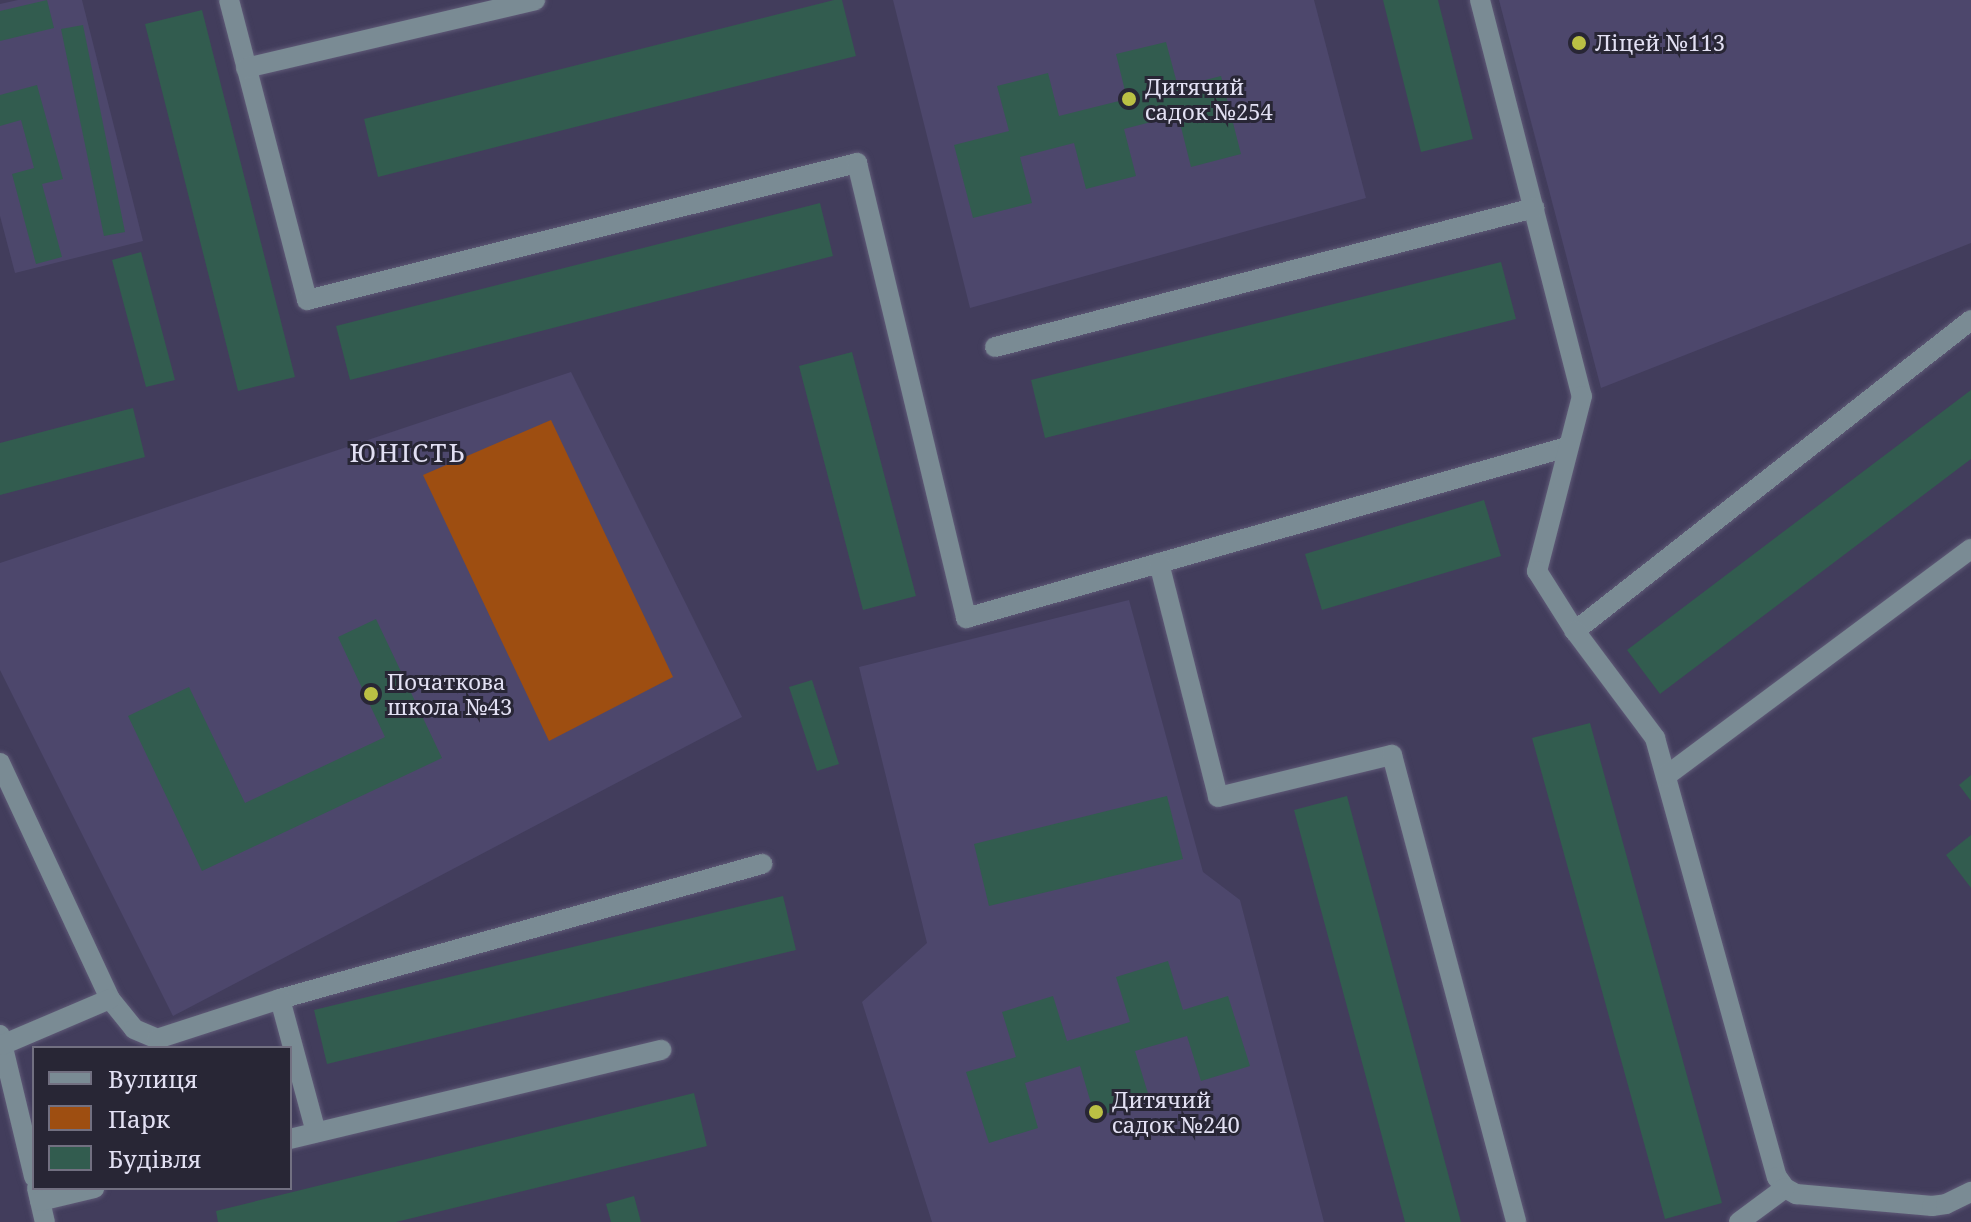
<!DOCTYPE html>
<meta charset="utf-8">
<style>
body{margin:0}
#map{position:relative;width:1971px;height:1222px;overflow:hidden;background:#423d5c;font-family:"Noto Serif",serif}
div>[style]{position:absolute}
.built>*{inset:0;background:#4d476c}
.green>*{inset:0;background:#9e4e11}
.building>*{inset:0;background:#325c4f}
.roads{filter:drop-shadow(0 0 2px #5f5a77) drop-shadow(0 0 2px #5f5a77)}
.minor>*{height:20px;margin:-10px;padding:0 10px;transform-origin:10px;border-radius:10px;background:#7a8b94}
.dots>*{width:22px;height:22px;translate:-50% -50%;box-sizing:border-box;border:4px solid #282635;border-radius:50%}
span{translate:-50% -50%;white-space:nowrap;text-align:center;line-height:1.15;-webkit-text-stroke:6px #282635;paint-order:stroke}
.poi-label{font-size:22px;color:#e2e0f3}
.left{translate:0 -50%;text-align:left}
.quarter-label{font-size:26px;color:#e2e0f3;letter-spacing:2px}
.legend{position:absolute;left:32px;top:1046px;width:260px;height:144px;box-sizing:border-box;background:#282635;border:2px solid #727081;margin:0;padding:10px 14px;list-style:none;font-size:24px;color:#e2e0f3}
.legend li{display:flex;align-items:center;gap:16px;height:40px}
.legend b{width:40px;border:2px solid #727081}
</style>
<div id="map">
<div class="built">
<i style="clip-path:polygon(18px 0,82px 0,143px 241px,15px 273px,0 216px,0 4px)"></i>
<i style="clip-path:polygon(893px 0,1314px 0,1366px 198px,970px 308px)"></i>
<i style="clip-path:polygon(1499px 0,1971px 0,1971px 243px,1601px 388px)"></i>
<i style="clip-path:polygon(571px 372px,742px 717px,173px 1016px,0 670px,0 563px)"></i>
<i style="clip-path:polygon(1129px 600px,1203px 872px,1240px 900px,1324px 1222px,932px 1222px,862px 1002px,927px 943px,859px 667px)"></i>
</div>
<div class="green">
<i style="clip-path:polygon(551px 420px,673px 677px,549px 741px,423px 475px)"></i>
</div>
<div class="building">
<i style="clip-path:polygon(47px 0,54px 28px,0 41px,0 11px)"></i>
<i style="clip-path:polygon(834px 0,842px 0,856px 56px,378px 177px,364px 119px)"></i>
<i style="clip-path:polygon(1383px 0,1438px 0,1473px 139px,1421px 152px)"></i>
<i style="clip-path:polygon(202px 10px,295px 377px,238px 391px,145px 24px)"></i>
<i style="clip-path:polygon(83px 25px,125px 232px,104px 236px,61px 29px)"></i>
<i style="clip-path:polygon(1166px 42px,1178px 87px,1221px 76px,1241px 154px,1191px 167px,1178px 115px,1124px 129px,1136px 176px,1086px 189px,1074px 143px,1020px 157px,1032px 203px,973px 218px,954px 145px,1009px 131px,997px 86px,1048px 73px,1059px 116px,1127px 99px,1116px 54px)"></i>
<i style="clip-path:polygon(37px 85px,63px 179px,42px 184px,62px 257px,36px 264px,12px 174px,34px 168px,21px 120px,0 126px,0 95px)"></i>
<i style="clip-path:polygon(820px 203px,833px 256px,350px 380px,336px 326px)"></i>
<i style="clip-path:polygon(141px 252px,175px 380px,146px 387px,112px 260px)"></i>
<i style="clip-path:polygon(1501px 262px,1516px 319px,1045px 438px,1031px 380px)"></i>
<i style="clip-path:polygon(852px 352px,916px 596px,863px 610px,799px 366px)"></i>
<i style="clip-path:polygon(1971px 390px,1971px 459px,1660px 694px,1627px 650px)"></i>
<i style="clip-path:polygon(133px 408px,145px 457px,0 495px,0 443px)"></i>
<i style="clip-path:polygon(1484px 500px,1501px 556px,1322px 610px,1305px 554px)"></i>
<i style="clip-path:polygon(376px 619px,442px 758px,202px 871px,128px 716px,189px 687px,245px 803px,385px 737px,338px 637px)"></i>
<i style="clip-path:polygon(812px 680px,839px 764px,817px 771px,789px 687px)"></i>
<i style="clip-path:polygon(1590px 723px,1722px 1203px,1665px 1219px,1532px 738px)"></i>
<i style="clip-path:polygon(1971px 775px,1971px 801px,1959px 785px)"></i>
<i style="clip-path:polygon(1167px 796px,1183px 859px,989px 906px,974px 844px)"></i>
<i style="clip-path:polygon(1347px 796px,1461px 1222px,1405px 1222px,1294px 810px)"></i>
<i style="clip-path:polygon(1971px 835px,1971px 888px,1946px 855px)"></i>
<i style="clip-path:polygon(783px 896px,796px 950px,327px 1064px,314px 1010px)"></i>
<i style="clip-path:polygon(1168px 961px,1183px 1010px,1228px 996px,1250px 1066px,1201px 1081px,1187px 1036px,1135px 1051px,1150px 1100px,1095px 1117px,1080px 1066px,1025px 1083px,1038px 1128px,989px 1143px,966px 1072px,1016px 1057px,1002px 1012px,1053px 996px,1067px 1041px,1130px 1022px,1116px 977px)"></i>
<i style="clip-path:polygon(694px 1093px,707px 1146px,396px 1222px,218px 1222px,216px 1211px)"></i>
<i style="clip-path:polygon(634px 1196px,641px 1222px,611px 1222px,606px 1204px)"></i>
</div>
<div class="roads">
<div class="minor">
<i style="left:229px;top:0;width:310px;rotate:75.4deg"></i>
<i style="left:307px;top:300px;width:567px;rotate:-13.99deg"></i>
<i style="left:857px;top:163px;width:468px;rotate:76.5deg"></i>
<i style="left:966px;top:618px;width:625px;rotate:-15.88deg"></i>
<i style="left:1480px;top:0;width:409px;rotate:75.6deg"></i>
<i style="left:1582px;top:396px;width:181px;rotate:104.4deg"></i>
<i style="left:1537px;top:571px;width:71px;rotate:57.7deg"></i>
<i style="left:246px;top:68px;width:297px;rotate:-13.2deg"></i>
<i style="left:1971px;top:320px;width:504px;rotate:141.86deg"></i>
<i style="left:1575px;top:631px;width:134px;rotate:53.2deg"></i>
<i style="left:1655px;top:738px;width:456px;rotate:74.5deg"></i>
<i style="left:1777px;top:1177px;width:14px;rotate:54deg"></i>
<i style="left:1785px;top:1188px;width:13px;rotate:29deg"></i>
<i style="left:1796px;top:1194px;width:137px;rotate:5deg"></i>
<i style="left:1932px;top:1206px;width:14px;rotate:-8deg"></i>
<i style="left:1946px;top:1204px;width:28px;rotate:-26deg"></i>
<i style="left:995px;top:347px;width:557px;rotate:-14.46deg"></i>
<i style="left:1159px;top:563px;width:241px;rotate:75.8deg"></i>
<i style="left:1218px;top:797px;width:179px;rotate:-13.6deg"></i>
<i style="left:1392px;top:755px;width:483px;rotate:75.1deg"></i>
<i style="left:0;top:763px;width:260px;rotate:65deg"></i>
<i style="left:110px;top:999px;width:38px;rotate:51deg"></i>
<i style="left:134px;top:1029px;width:25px;rotate:23deg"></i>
<i style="left:157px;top:1039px;width:129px;rotate:-18deg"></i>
<i style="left:280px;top:999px;width:501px;rotate:-15.65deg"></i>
<i style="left:1666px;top:776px;width:380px;rotate:-36.7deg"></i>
<i style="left:280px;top:999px;width:138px;rotate:74.9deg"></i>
<i style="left:0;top:1035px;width:146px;rotate:76.5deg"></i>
<i style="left:2px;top:1045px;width:117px;rotate:-23.1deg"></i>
<i style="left:290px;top:1139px;width:382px;rotate:-13.5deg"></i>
<i style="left:37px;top:1188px;width:35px;rotate:77deg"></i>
<i style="left:40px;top:1201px;width:56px;rotate:-13.5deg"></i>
<i style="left:1739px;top:1222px;width:57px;rotate:-36.5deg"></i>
</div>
</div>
<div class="dots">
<i style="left:1579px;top:43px;background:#bbc044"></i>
<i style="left:1129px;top:99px;background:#bbc044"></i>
<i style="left:371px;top:694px;background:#bbc044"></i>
<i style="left:1096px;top:1112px;background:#bbc044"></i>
</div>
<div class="poi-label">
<span class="left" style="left:1595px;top:43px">Ліцей №113</span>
<span class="left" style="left:1145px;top:99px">Дитячий<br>садок №254</span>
<span class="left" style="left:387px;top:694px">Початкова<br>школа №43</span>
<span class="left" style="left:1112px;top:1112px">Дитячий<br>садок №240</span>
</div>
<div class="quarter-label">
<span style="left:408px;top:453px">ЮНІСТЬ</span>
</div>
<ul class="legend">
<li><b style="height:10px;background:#7a8b94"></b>Вулиця</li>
<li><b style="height:22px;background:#9e4e11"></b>Парк</li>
<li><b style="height:22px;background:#325c4f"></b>Будівля</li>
</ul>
</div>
